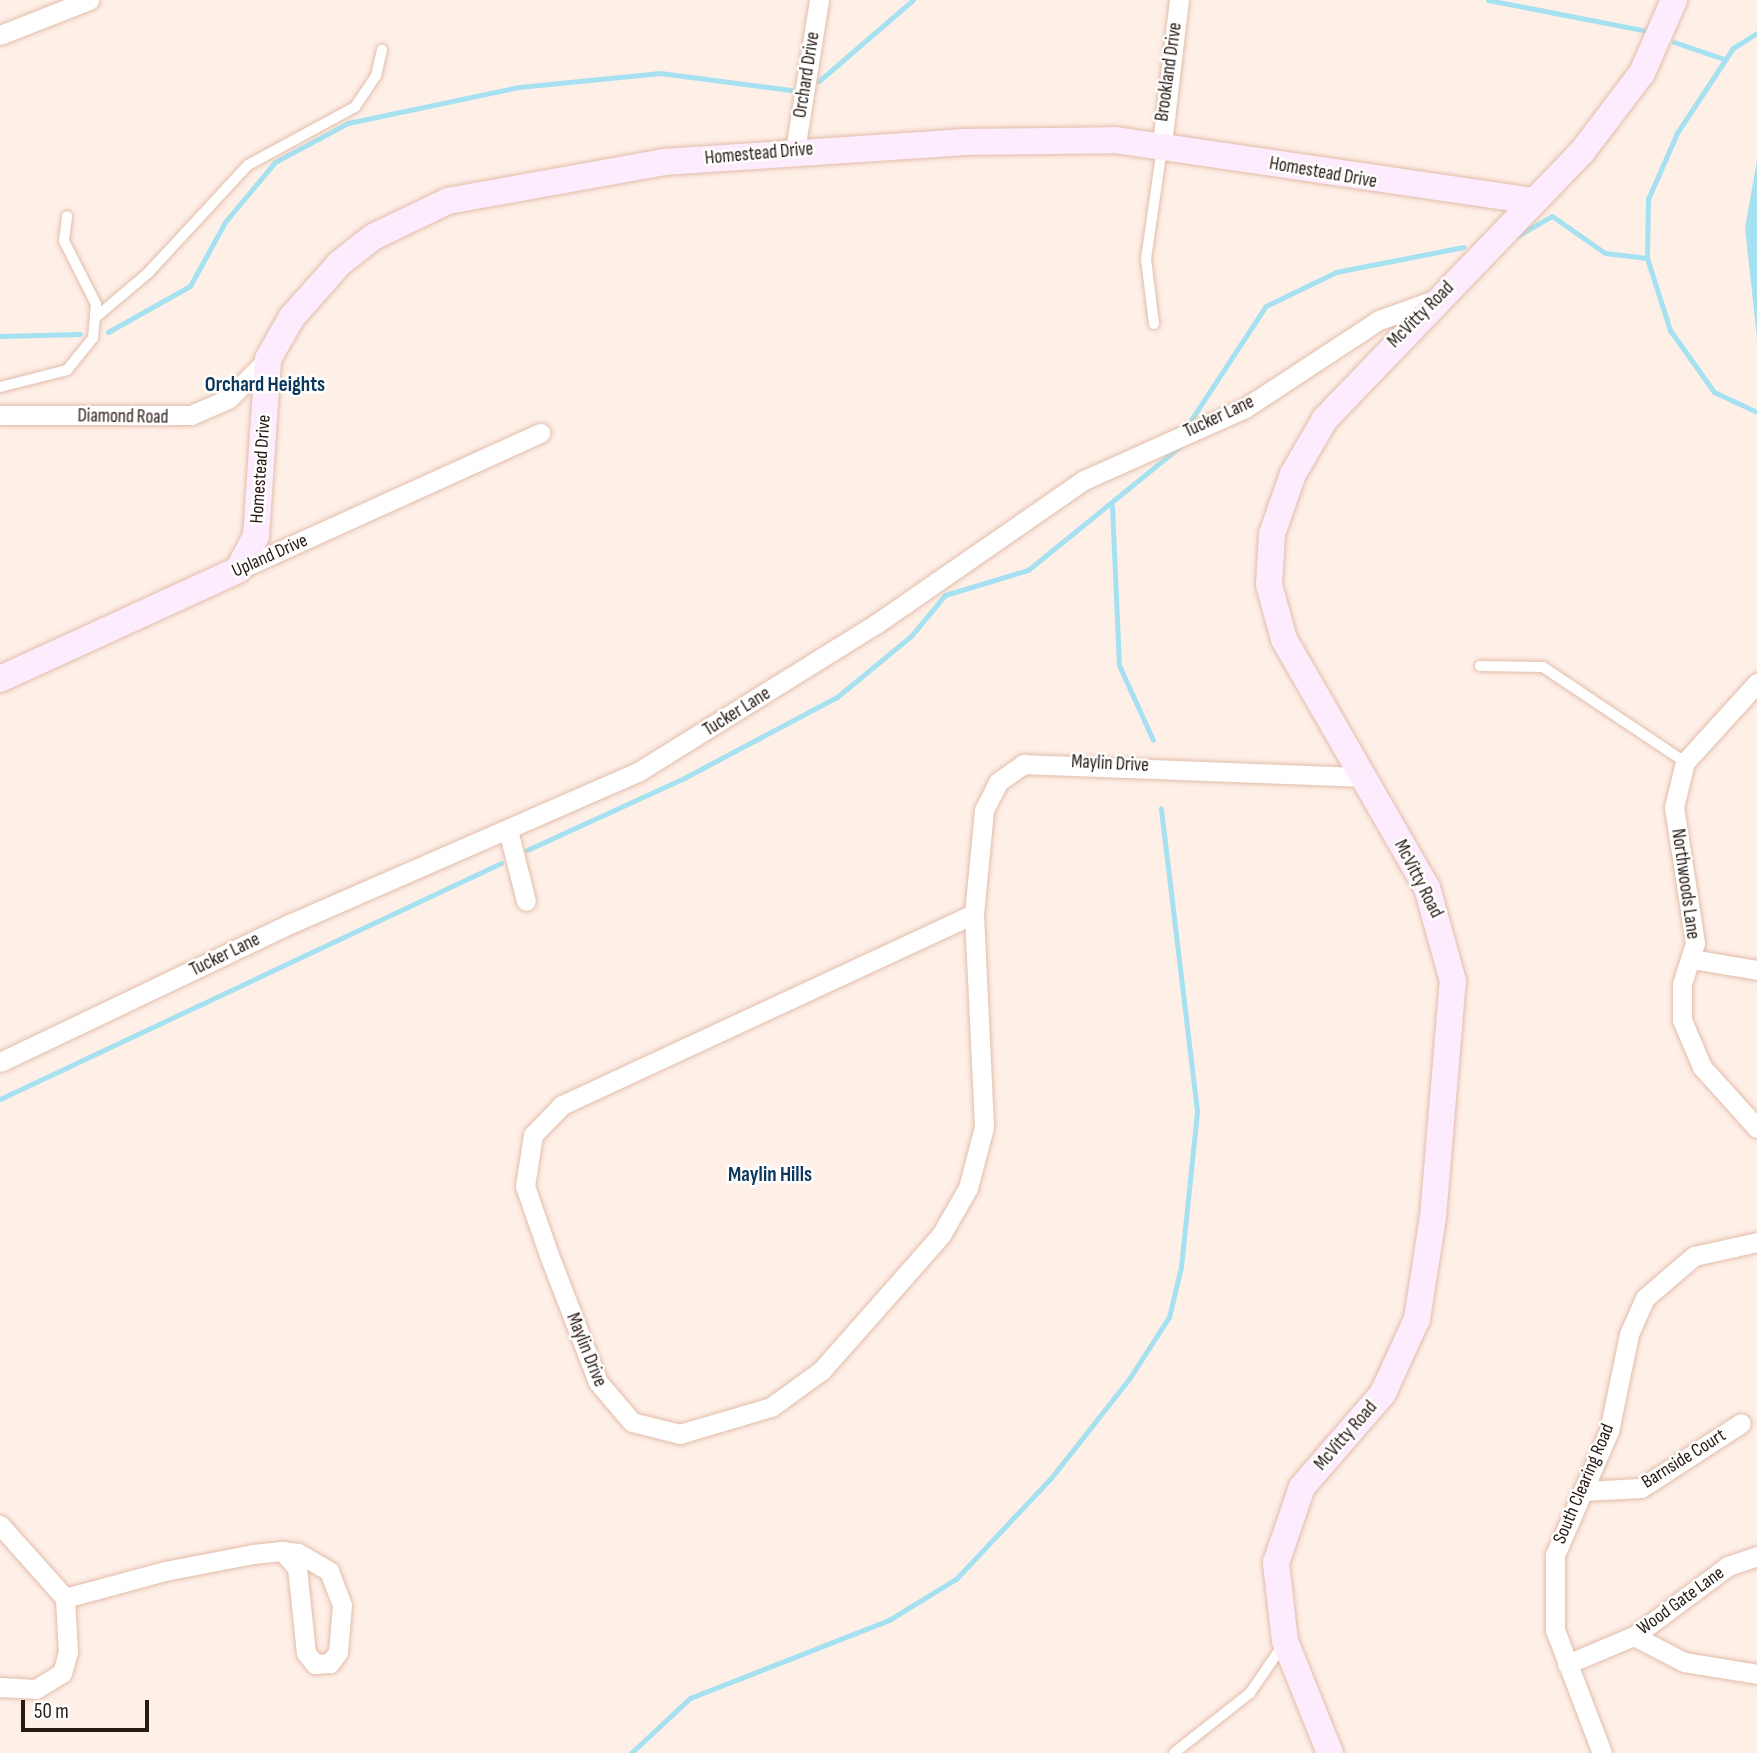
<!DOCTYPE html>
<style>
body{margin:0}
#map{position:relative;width:1757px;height:1753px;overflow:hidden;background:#feefe7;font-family:"Sofia Sans Condensed",sans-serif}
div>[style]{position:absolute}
.water>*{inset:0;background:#a6e1f1}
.stream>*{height:5px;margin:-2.5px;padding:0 2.5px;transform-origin:2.5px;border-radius:2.5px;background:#a6e1f1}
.roads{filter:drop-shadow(0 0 2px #e2bdaa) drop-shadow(0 0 2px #e2bdaa)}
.lane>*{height:10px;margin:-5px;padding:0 5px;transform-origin:5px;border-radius:5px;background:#fff}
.street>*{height:19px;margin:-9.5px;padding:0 9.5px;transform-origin:9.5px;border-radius:9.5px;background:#fff}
.secondary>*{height:26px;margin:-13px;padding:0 13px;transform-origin:13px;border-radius:13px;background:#fcecfd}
span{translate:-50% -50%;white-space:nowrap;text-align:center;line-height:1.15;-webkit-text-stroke:5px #fff;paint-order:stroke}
.street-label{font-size:19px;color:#271913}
.neighbourhood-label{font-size:21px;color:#0e375d;font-weight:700}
.scale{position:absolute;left:21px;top:1700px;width:128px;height:32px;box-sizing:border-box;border:4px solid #271913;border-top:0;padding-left:9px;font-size:21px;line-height:24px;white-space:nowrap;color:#271913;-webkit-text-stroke:5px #fff;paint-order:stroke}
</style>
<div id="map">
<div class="water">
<i style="clip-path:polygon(1757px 160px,1757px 338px,1745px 228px)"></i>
</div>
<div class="stream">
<i style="left:1488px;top:0;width:163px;rotate:11deg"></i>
<i style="left:1757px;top:33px;width:28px;rotate:148deg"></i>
<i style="left:1733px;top:48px;width:102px;rotate:123.4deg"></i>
<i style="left:1677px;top:133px;width:72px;rotate:113.7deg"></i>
<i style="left:1648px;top:199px;width:59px;rotate:91deg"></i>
<i style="left:1647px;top:258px;width:76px;rotate:72.3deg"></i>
<i style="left:1670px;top:330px;width:76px;rotate:54.6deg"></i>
<i style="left:1714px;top:392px;width:47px;rotate:24.9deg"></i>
<i style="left:1674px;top:42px;width:53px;rotate:18.8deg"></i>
<i style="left:819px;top:81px;width:124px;rotate:-40.8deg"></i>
<i style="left:1517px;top:236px;width:40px;rotate:-29.7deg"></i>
<i style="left:1552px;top:216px;width:65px;rotate:34.9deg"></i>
<i style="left:1605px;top:253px;width:42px;rotate:6.8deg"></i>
<i style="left:108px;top:332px;width:94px;rotate:-29.3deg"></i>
<i style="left:190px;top:286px;width:73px;rotate:-61.3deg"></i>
<i style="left:225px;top:222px;width:78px;rotate:-50.2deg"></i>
<i style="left:275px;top:162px;width:83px;rotate:-28.1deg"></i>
<i style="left:348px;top:123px;width:175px;rotate:-11.9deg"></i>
<i style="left:519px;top:87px;width:142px;rotate:-5.7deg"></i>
<i style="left:660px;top:73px;width:132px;rotate:7.4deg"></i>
<i style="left:0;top:336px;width:80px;rotate:-1.4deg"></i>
<i style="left:1189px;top:423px;width:140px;rotate:-56.7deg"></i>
<i style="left:1266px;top:306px;width:78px;rotate:-25.9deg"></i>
<i style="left:1336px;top:272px;width:130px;rotate:-11.1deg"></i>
<i style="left:1112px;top:506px;width:159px;rotate:87.5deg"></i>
<i style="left:1119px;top:665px;width:82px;rotate:65.6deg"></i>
<i style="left:527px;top:850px;width:173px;rotate:-24.6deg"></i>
<i style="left:684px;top:778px;width:173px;rotate:-27.9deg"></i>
<i style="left:837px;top:697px;width:96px;rotate:-39.5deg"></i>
<i style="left:911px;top:636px;width:53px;rotate:-50.3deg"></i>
<i style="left:945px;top:595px;width:87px;rotate:-16.8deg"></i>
<i style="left:1028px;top:570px;width:198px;rotate:-39.1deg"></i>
<i style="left:0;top:1099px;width:554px;rotate:-25.22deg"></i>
<i style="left:631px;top:1753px;width:81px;rotate:-43deg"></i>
<i style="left:690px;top:1698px;width:214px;rotate:-21.4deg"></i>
<i style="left:889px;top:1620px;width:79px;rotate:-31.5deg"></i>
<i style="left:956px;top:1579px;width:139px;rotate:-46.8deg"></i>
<i style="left:1051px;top:1478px;width:126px;rotate:-51.8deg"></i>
<i style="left:1129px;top:1379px;width:74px;rotate:-57.2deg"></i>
<i style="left:1169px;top:1317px;width:51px;rotate:-76.5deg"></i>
<i style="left:1181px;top:1267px;width:157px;rotate:-84.1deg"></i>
<i style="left:1197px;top:1111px;width:305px;rotate:-96.8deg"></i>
</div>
<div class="roads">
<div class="lane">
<i style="left:96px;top:317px;width:68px;rotate:-40.2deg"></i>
<i style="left:148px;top:273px;width:147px;rotate:-47.2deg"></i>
<i style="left:248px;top:165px;width:122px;rotate:-28.5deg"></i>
<i style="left:355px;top:107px;width:37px;rotate:-56deg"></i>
<i style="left:376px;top:76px;width:27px;rotate:-77deg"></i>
<i style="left:1154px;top:324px;width:65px;rotate:-97deg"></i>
<i style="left:1146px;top:259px;width:112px;rotate:-81.8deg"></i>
<i style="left:0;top:387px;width:69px;rotate:-14.2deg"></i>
<i style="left:67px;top:370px;width:41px;rotate:-50.9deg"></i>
<i style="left:93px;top:338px;width:34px;rotate:-85deg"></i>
<i style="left:96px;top:304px;width:71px;rotate:-116.9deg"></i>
<i style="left:64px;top:241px;width:25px;rotate:-83deg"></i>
<i style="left:1480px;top:666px;width:63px;rotate:0.9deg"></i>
<i style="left:1543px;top:667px;width:171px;rotate:33.8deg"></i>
<i style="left:1174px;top:1753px;width:97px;rotate:-38.3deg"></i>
<i style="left:1250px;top:1693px;width:58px;rotate:-55.5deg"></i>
</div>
<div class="street">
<i style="left:0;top:35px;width:96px;rotate:-21.5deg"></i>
<i style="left:1162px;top:144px;width:145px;rotate:-83.3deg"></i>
<i style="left:795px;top:150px;width:152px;rotate:-80.9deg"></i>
<i style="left:0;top:415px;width:191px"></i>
<i style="left:191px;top:415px;width:40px;rotate:-23.4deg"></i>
<i style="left:228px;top:399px;width:57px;rotate:-45deg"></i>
<i style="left:238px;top:570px;width:332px;rotate:-24.4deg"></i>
<i style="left:1757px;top:683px;width:107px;rotate:132.3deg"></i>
<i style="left:1685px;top:762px;width:46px;rotate:103.7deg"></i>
<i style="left:1674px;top:807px;width:138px;rotate:81.2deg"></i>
<i style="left:1695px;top:943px;width:43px;rotate:107.6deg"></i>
<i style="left:1682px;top:984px;width:36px;rotate:90deg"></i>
<i style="left:1682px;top:1020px;width:51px;rotate:66.9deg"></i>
<i style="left:1702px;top:1067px;width:82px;rotate:48deg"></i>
<i style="left:508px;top:830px;width:73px;rotate:75.8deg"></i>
<i style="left:974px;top:914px;width:213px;rotate:87.3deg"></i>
<i style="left:984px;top:1127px;width:63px;rotate:104.7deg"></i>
<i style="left:968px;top:1188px;width:54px;rotate:119.9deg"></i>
<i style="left:941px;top:1235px;width:180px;rotate:131.4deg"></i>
<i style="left:822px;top:1370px;width:63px;rotate:144deg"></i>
<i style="left:771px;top:1407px;width:95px;rotate:163.5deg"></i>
<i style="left:680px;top:1434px;width:49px;rotate:-166deg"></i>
<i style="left:632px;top:1422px;width:52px;rotate:-130.4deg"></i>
<i style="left:598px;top:1382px;width:136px;rotate:-111.1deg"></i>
<i style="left:549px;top:1255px;width:73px;rotate:-109.2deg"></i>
<i style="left:525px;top:1186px;width:52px;rotate:-81.1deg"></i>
<i style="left:533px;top:1135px;width:42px;rotate:-46deg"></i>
<i style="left:562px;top:1105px;width:454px;rotate:-24.9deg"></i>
<i style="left:974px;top:914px;width:104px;rotate:-84.5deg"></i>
<i style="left:984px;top:810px;width:31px;rotate:-63deg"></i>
<i style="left:998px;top:782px;width:32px;rotate:-35deg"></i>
<i style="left:1024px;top:764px;width:339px;rotate:2.2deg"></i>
<i style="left:1692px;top:959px;width:66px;rotate:9.6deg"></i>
<i style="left:0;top:1062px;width:323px;rotate:-25.5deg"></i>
<i style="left:292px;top:923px;width:378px;rotate:-23.6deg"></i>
<i style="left:638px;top:772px;width:280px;rotate:-31.9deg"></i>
<i style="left:876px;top:624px;width:253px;rotate:-34.7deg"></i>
<i style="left:1084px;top:480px;width:176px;rotate:-24.1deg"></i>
<i style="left:1245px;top:408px;width:160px;rotate:-33.3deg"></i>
<i style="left:1379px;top:320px;width:62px;rotate:-19.9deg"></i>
<i style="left:1583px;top:1491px;width:58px;rotate:-3deg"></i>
<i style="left:1641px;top:1488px;width:119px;rotate:-33deg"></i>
<i style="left:0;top:1525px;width:98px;rotate:48.3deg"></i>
<i style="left:65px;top:1598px;width:104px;rotate:-15.1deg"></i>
<i style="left:165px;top:1571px;width:90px;rotate:-10.9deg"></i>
<i style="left:253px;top:1554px;width:29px;rotate:-6deg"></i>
<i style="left:282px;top:1551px;width:16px;rotate:7deg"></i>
<i style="left:298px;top:1553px;width:36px;rotate:30deg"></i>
<i style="left:329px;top:1571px;width:36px;rotate:69deg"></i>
<i style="left:342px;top:1605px;width:47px;rotate:94.9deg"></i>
<i style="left:338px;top:1652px;width:14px;rotate:126deg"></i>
<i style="left:330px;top:1663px;width:15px;rotate:176deg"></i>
<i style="left:315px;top:1664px;width:14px;rotate:-129deg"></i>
<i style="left:306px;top:1653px;width:85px;rotate:-96deg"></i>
<i style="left:297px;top:1568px;width:23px;rotate:-131deg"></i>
<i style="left:1634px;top:1636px;width:56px;rotate:27.5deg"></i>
<i style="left:1684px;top:1662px;width:74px;rotate:9.3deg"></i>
<i style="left:1567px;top:1664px;width:73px;rotate:-22.7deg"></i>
<i style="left:1634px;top:1636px;width:117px;rotate:-36.7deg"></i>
<i style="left:1728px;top:1566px;width:31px;rotate:-19deg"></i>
<i style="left:0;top:1687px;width:36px;rotate:3deg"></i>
<i style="left:36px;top:1689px;width:31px;rotate:-32deg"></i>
<i style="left:62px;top:1673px;width:22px;rotate:-74deg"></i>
<i style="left:68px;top:1652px;width:54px;rotate:-93.2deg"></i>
<i style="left:1602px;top:1753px;width:132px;rotate:-110.9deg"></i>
<i style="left:1555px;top:1630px;width:75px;rotate:-90deg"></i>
<i style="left:1555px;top:1555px;width:135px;rotate:-66.5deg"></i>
<i style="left:1609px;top:1431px;width:99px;rotate:-78.3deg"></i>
<i style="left:1629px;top:1334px;width:39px;rotate:-66deg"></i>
<i style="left:1645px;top:1298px;width:65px;rotate:-40.6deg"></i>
<i style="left:1694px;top:1256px;width:65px;rotate:-12.5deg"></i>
</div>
<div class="secondary">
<i style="left:0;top:679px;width:262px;rotate:-24.6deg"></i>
<i style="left:238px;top:570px;width:38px;rotate:-62deg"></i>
<i style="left:256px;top:536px;width:177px;rotate:-86.1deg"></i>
<i style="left:268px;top:359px;width:48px;rotate:-60.3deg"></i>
<i style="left:292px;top:317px;width:72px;rotate:-48.4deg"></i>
<i style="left:340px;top:263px;width:42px;rotate:-38.2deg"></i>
<i style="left:373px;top:237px;width:83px;rotate:-25.6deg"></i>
<i style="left:448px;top:201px;width:219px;rotate:-10.2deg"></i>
<i style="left:664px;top:162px;width:299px;rotate:-3.8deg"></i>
<i style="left:962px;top:142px;width:153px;rotate:-0.7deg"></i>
<i style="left:1115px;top:140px;width:421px;rotate:8.3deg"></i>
<i style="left:1330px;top:1753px;width:121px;rotate:-111.9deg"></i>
<i style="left:1285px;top:1641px;width:79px;rotate:-96.6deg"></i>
<i style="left:1276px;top:1563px;width:80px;rotate:-71.1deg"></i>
<i style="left:1302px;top:1487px;width:124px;rotate:-49.2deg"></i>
<i style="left:1383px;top:1393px;width:81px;rotate:-65.3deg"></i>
<i style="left:1417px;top:1319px;width:103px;rotate:-81.1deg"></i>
<i style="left:1433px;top:1217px;width:237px;rotate:-85.2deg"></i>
<i style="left:1453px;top:981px;width:97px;rotate:-105.6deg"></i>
<i style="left:1427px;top:888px;width:287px;rotate:-119.9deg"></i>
<i style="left:1284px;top:639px;width:56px;rotate:-105.5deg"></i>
<i style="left:1269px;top:585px;width:51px;rotate:-86.6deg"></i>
<i style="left:1272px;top:534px;width:64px;rotate:-70.7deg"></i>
<i style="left:1293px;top:474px;width:64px;rotate:-59.8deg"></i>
<i style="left:1325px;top:419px;width:371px;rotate:-46.1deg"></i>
<i style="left:1582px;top:152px;width:99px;rotate:-52.8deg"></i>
<i style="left:1642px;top:73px;width:80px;rotate:-66.3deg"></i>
</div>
</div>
<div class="street-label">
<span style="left:1169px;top:72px;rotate:-82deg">Brookland Drive</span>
<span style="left:807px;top:75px;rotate:-81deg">Orchard Drive</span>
<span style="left:759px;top:154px;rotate:-5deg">Homestead Drive</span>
<span style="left:1323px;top:173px;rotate:10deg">Homestead Drive</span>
<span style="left:1421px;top:315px;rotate:-45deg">McVitty Road</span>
<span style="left:123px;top:417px;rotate:1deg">Diamond Road</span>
<span style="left:1219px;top:417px;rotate:-25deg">Tucker Lane</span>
<span style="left:261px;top:469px;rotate:-86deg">Homestead Drive</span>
<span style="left:270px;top:556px;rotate:-24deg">Upland Drive</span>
<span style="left:737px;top:712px;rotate:-32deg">Tucker Lane</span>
<span style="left:1110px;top:764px;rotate:3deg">Maylin Drive</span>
<span style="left:1418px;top:879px;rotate:63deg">McVitty Road</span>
<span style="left:1685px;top:884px;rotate:82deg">Northwoods Lane</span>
<span style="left:225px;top:955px;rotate:-26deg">Tucker Lane</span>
<span style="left:586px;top:1350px;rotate:68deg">Maylin Drive</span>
<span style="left:1346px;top:1436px;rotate:-49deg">McVitty Road</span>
<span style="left:1684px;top:1459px;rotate:-32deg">Barnside Court</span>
<span style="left:1584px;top:1484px;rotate:-67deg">South Clearing Road</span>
<span style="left:1681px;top:1601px;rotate:-36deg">Wood Gate Lane</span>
</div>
<div class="neighbourhood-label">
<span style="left:265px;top:385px">Orchard Heights</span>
<span style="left:770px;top:1175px">Maylin Hills</span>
</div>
<div class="scale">50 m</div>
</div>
